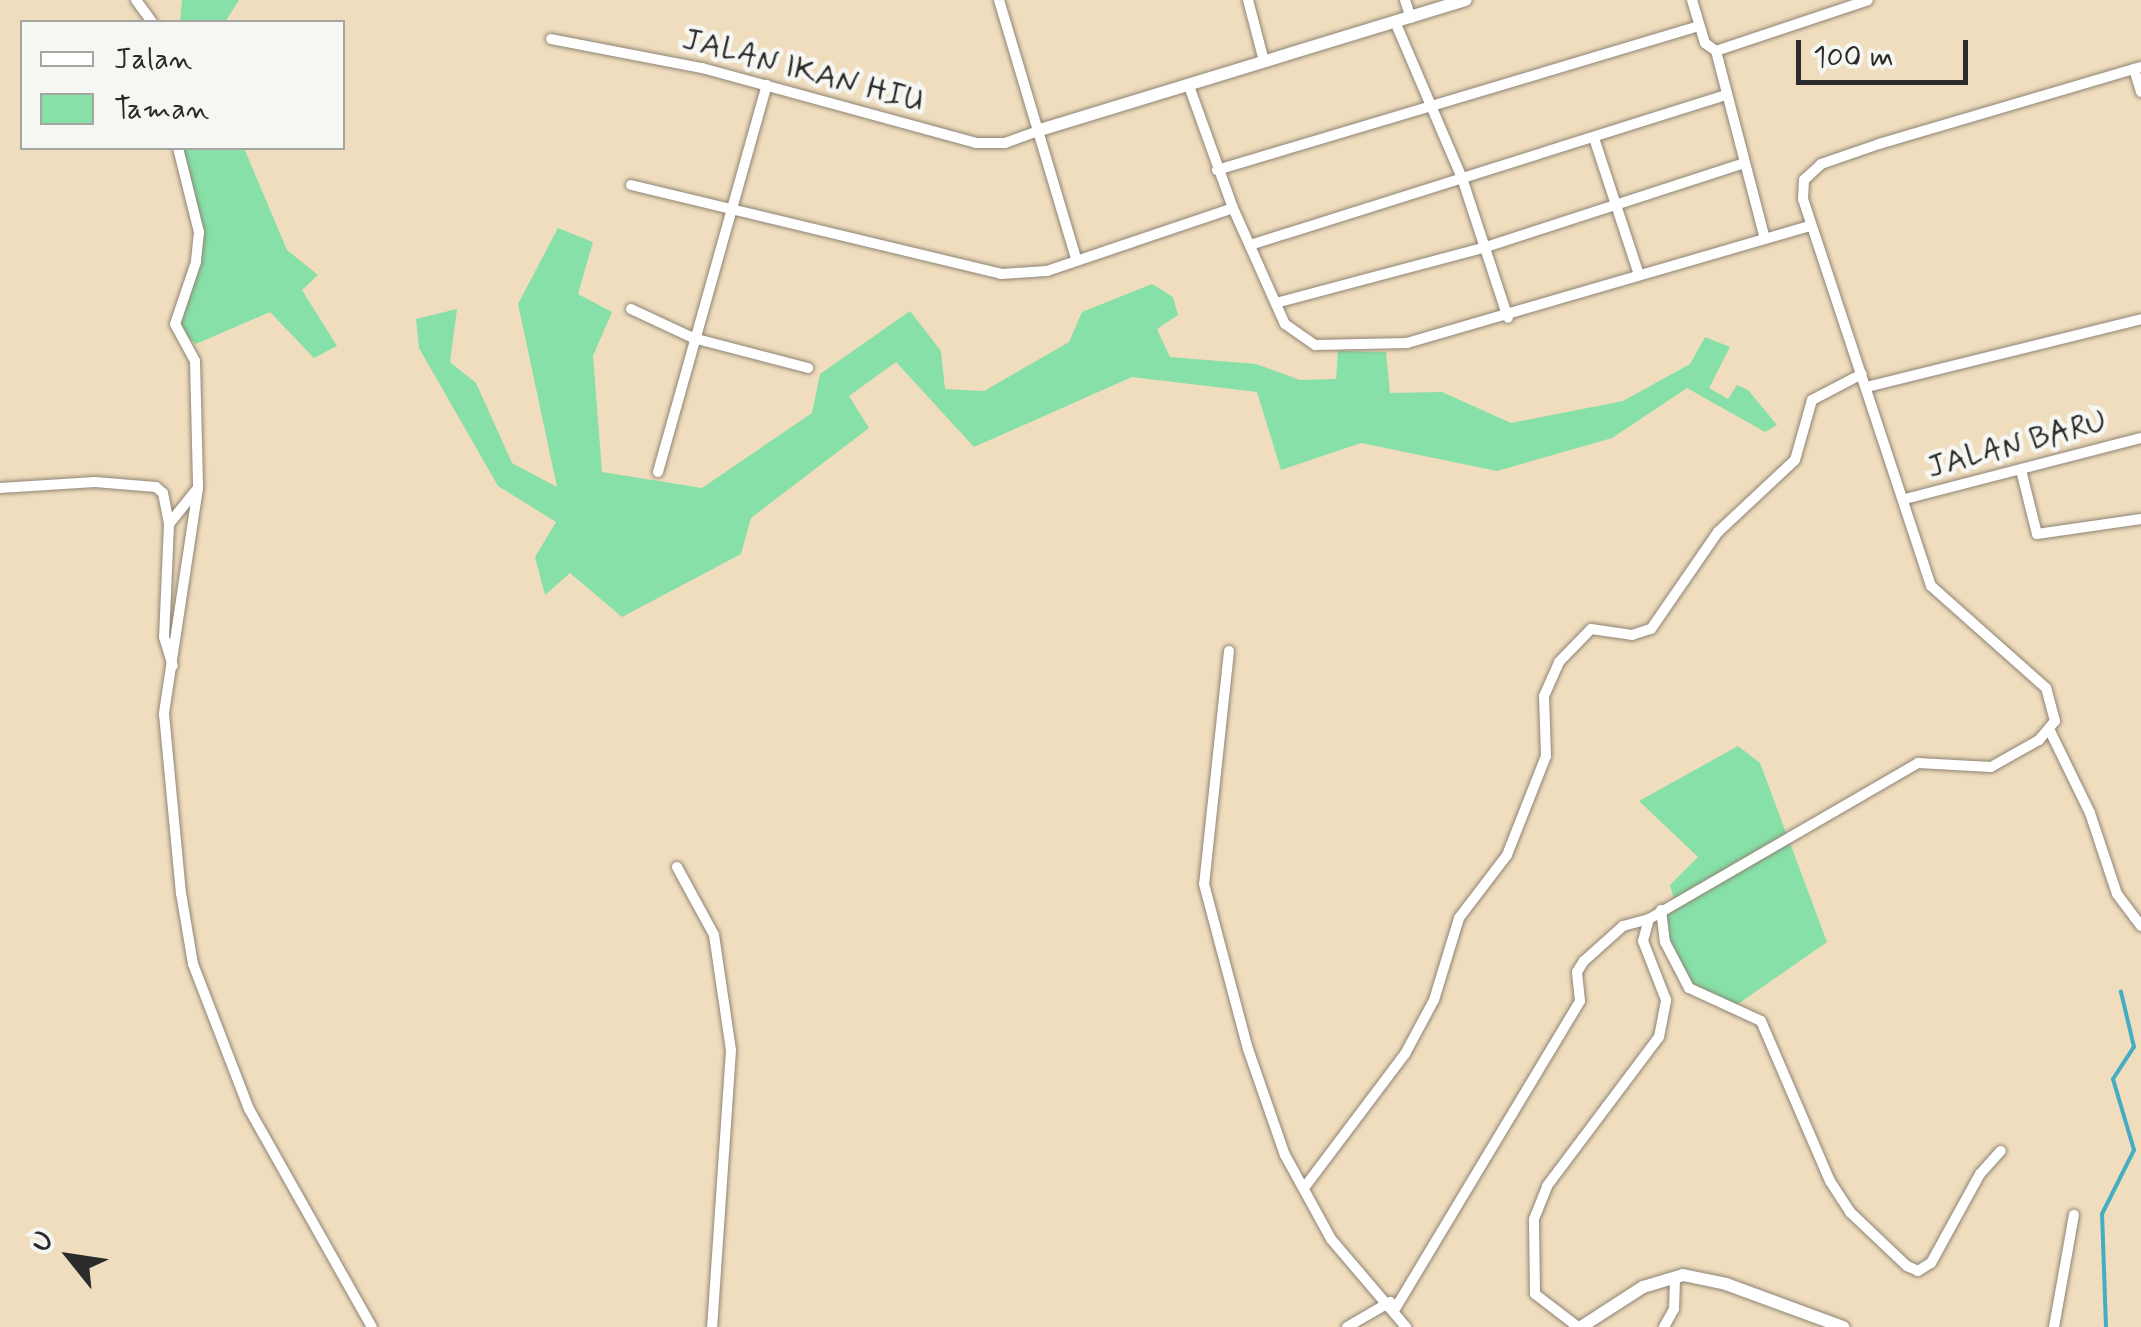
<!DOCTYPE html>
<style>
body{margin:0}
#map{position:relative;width:2141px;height:1327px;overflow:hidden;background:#f0ddbe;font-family:Mynerve,sans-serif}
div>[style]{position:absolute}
.green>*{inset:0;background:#86e0a7}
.stream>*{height:4px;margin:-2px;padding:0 2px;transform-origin:2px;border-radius:2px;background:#43adc2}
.roads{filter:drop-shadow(0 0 2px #8e8474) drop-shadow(0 0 2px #8e8474)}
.minor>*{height:10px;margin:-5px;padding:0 5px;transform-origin:5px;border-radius:5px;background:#fff}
.tertiary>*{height:12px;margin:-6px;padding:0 6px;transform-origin:6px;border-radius:6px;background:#fff}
span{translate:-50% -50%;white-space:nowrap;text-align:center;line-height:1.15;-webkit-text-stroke:9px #f6f6f2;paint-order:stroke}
.street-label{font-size:32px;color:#2b2b2b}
.legend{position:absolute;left:20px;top:20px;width:325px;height:130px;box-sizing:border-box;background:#f6f6f2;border:2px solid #a5a5a2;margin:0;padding:12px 18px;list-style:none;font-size:30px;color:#2b2b2b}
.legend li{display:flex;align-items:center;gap:20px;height:50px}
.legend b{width:50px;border:2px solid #a5a5a2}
.north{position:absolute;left:20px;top:1207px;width:100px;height:100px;-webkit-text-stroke:8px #f6f6f2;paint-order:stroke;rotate:300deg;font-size:28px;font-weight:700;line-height:40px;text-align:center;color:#2b2b2b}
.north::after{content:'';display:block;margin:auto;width:35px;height:45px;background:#2b2b2b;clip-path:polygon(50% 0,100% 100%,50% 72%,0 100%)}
.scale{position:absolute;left:1796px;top:40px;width:172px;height:45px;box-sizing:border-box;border:5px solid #2b2b2b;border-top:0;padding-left:12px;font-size:30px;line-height:35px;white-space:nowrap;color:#2b2b2b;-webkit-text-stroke:8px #f6f6f2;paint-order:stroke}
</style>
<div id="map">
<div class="green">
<i style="clip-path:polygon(182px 0,239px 0,225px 22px,180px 22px)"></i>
<i style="clip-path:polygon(180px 148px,244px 148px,287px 250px,318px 275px,302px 290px,337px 346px,314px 358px,270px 312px,196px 344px,180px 330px,177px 319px,200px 234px)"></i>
<i style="clip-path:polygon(558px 228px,593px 242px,578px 294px,612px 312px,593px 356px,602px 472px,702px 488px,812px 413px,820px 374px,910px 311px,941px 351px,945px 389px,984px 391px,1069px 342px,1082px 312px,1152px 284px,1173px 297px,1178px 315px,1157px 329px,1170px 357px,1256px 364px,1300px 380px,1336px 379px,1338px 351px,1386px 352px,1390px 393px,1442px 392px,1511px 423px,1623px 401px,1690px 364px,1705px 337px,1730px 347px,1709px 388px,1728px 399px,1737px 385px,1748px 390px,1777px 425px,1765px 432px,1687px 388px,1612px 438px,1497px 471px,1361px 443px,1281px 470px,1257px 392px,1132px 377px,974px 447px,896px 362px,849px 396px,869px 428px,751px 518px,741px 554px,622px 617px,570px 573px,545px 595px,535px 557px,556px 522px,498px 486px,419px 348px,416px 319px,457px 309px,450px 362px,476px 383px,512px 463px,557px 487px,518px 304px)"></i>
<i style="clip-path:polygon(1738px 746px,1760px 763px,1827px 942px,1738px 1004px,1707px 999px,1691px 987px,1665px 936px,1663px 909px,1675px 902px,1670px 885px,1698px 857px,1639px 801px)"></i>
</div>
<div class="stream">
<i style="left:2106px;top:1327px;width:113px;rotate:-92deg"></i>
<i style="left:2102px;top:1214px;width:72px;rotate:-63.4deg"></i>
<i style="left:2134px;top:1150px;width:74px;rotate:-106.5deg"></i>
<i style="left:2113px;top:1079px;width:38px;rotate:-57deg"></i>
<i style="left:2134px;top:1047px;width:57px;rotate:-103.3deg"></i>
</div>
<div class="roads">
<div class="minor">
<i style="left:136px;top:0;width:27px;rotate:54deg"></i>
<i style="left:999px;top:0;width:270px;rotate:73.4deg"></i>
<i style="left:1248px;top:0;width:63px;rotate:75.3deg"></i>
<i style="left:1405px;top:0;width:19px;rotate:72deg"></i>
<i style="left:1692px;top:0;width:45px;rotate:73.2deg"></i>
<i style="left:1705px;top:43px;width:14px;rotate:36deg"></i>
<i style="left:1716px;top:51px;width:194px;rotate:75.4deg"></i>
<i style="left:1396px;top:24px;width:168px;rotate:66.8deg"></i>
<i style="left:1462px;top:178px;width:147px;rotate:71.8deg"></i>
<i style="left:551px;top:39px;width:154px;rotate:10.9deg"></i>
<i style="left:702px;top:68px;width:284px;rotate:15.3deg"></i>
<i style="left:976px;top:143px;width:29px"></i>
<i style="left:1005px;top:143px;width:37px;rotate:-20deg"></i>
<i style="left:1716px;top:51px;width:160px;rotate:-18.5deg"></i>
<i style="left:2134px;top:69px;width:24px;rotate:73deg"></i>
<i style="left:1189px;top:86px;width:130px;rotate:70.2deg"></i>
<i style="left:1233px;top:208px;width:127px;rotate:65.9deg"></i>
<i style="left:1285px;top:324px;width:37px;rotate:35deg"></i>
<i style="left:1315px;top:345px;width:92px;rotate:-1.2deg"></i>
<i style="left:1407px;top:343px;width:421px;rotate:-16.2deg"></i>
<i style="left:1594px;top:138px;width:144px;rotate:71.8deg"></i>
<i style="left:178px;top:148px;width:87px;rotate:76deg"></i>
<i style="left:199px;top:232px;width:30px;rotate:96deg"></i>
<i style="left:196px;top:262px;width:65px;rotate:108.7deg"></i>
<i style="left:175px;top:324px;width:42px;rotate:61.6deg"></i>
<i style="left:195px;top:361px;width:127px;rotate:88.6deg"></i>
<i style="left:198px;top:488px;width:229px;rotate:98.6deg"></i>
<i style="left:164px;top:714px;width:180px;rotate:84.6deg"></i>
<i style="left:181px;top:893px;width:72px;rotate:80.4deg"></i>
<i style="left:193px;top:964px;width:155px;rotate:68.9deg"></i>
<i style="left:249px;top:1109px;width:250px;rotate:60.6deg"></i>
<i style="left:1217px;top:170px;width:503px;rotate:-16.63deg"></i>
<i style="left:631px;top:185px;width:381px;rotate:13.5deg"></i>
<i style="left:1001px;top:274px;width:46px;rotate:-3.7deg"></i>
<i style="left:1047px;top:271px;width:196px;rotate:-18.7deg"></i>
<i style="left:1250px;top:245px;width:499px;rotate:-17.5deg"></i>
<i style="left:1276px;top:303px;width:217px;rotate:-14.9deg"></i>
<i style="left:1486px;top:247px;width:271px;rotate:-18deg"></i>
<i style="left:631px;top:309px;width:68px;rotate:25.1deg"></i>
<i style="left:693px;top:338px;width:119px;rotate:14.6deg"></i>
<i style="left:1867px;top:387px;width:282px;rotate:-13.9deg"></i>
<i style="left:2021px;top:470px;width:66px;rotate:76deg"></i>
<i style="left:2037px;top:534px;width:105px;rotate:-8.2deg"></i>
<i style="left:658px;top:472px;width:402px;rotate:-74.3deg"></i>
<i style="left:0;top:488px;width:95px;rotate:-3.6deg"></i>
<i style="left:95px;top:482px;width:61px;rotate:4.7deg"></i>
<i style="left:156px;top:487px;width:9px;rotate:41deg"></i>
<i style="left:163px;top:493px;width:32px;rotate:79deg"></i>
<i style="left:169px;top:524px;width:113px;rotate:92.5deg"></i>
<i style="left:164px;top:637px;width:30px;rotate:73deg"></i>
<i style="left:1905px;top:499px;width:244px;rotate:-14.5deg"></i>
<i style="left:169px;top:524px;width:45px;rotate:-51.3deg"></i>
<i style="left:1229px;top:651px;width:234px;rotate:96.1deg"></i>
<i style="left:1204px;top:884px;width:171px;rotate:75.1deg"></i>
<i style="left:1248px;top:1049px;width:112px;rotate:70.8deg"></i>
<i style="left:1285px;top:1155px;width:96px;rotate:61.3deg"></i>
<i style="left:1331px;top:1239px;width:116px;rotate:49.6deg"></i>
<i style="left:2050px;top:731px;width:91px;rotate:64deg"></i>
<i style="left:2090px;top:813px;width:85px;rotate:71.6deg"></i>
<i style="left:2117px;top:894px;width:40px;rotate:53deg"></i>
<i style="left:677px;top:867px;width:77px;rotate:61.4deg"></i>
<i style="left:714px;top:935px;width:116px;rotate:81.6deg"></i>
<i style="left:731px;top:1050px;width:278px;rotate:93.9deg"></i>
<i style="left:1661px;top:910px;width:32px;rotate:83deg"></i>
<i style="left:1665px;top:942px;width:52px;rotate:62.4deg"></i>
<i style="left:1689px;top:988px;width:79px;rotate:24.6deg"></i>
<i style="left:1761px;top:1021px;width:174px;rotate:66.7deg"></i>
<i style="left:1830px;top:1181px;width:37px;rotate:57deg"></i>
<i style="left:1850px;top:1212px;width:79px;rotate:43.5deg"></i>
<i style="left:1907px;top:1266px;width:12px;rotate:24deg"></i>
<i style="left:1918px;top:1271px;width:15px;rotate:-32deg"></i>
<i style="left:1931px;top:1263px;width:102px;rotate:-61.2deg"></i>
<i style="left:1980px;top:1174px;width:31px;rotate:-48deg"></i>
<i style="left:1304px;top:1188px;width:168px;rotate:-53deg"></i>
<i style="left:1405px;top:1054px;width:61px;rotate:-61.8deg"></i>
<i style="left:1434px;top:1000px;width:86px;rotate:-73deg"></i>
<i style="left:1459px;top:918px;width:79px;rotate:-52.7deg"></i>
<i style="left:1507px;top:855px;width:106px;rotate:-68.5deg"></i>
<i style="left:1546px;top:756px;width:60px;rotate:-91.9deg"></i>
<i style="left:1544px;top:696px;width:37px;rotate:-66deg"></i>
<i style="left:1559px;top:662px;width:46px;rotate:-45.9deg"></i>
<i style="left:1591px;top:629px;width:41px;rotate:8.3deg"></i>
<i style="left:1632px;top:635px;width:20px;rotate:-18deg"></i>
<i style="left:1651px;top:629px;width:118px;rotate:-55.4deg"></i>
<i style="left:1718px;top:532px;width:105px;rotate:-43.1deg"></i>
<i style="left:1795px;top:460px;width:62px;rotate:-74.2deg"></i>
<i style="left:1812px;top:400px;width:56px;rotate:-27.5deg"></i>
<i style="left:1395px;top:1309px;width:359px;rotate:-59deg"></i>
<i style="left:1580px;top:1001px;width:29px;rotate:-96deg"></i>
<i style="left:1577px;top:972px;width:13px;rotate:-58deg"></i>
<i style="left:1584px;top:961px;width:52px;rotate:-41.9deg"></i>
<i style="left:1623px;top:926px;width:27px;rotate:-15deg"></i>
<i style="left:1347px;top:1327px;width:50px;rotate:-30.2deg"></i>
<i style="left:1578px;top:1327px;width:54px;rotate:-142.5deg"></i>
<i style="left:1535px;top:1294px;width:75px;rotate:-90.8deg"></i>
<i style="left:1534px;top:1219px;width:35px;rotate:-68deg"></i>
<i style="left:1547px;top:1186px;width:186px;rotate:-53.1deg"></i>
<i style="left:1659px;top:1037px;width:38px;rotate:-79deg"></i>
<i style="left:1666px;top:1000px;width:63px;rotate:-111.3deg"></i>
<i style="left:1643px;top:941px;width:23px;rotate:-75deg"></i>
<i style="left:1649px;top:919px;width:311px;rotate:-30.1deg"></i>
<i style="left:1918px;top:763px;width:73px;rotate:3.1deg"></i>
<i style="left:1991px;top:767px;width:55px;rotate:-29.4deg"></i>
<i style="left:2039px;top:740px;width:25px;rotate:-50deg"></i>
<i style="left:2055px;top:721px;width:34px;rotate:-105deg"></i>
<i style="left:2046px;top:688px;width:154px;rotate:-138.4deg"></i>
<i style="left:1931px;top:586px;width:408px;rotate:-108.3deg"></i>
<i style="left:1803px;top:199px;width:19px;rotate:-87deg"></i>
<i style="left:1804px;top:180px;width:23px;rotate:-43deg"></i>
<i style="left:1821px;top:164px;width:61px;rotate:-19deg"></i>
<i style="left:1879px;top:144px;width:273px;rotate:-16.4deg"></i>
<i style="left:1664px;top:1327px;width:21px;rotate:-61deg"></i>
<i style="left:1674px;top:1309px;width:32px;rotate:-88deg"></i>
<i style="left:2054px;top:1327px;width:114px;rotate:-79.9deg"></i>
</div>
<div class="tertiary">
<i style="left:1040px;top:130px;width:445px;rotate:-17deg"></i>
<i style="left:1581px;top:1327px;width:74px;rotate:-32.8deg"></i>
<i style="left:1643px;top:1287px;width:42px;rotate:-16.7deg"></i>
<i style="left:1683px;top:1275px;width:44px;rotate:11.8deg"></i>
<i style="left:1726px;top:1284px;width:125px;rotate:20.2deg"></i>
</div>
</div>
<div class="street-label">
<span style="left:803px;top:71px;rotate:15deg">JALAN IKAN HIU</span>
<span style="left:2017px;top:445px;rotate:-15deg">JALAN BARU</span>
</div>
<ul class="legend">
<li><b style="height:12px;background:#fff"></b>Jalan</li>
<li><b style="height:28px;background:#86e0a7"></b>Taman</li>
</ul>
<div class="north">U</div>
<div class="scale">100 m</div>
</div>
